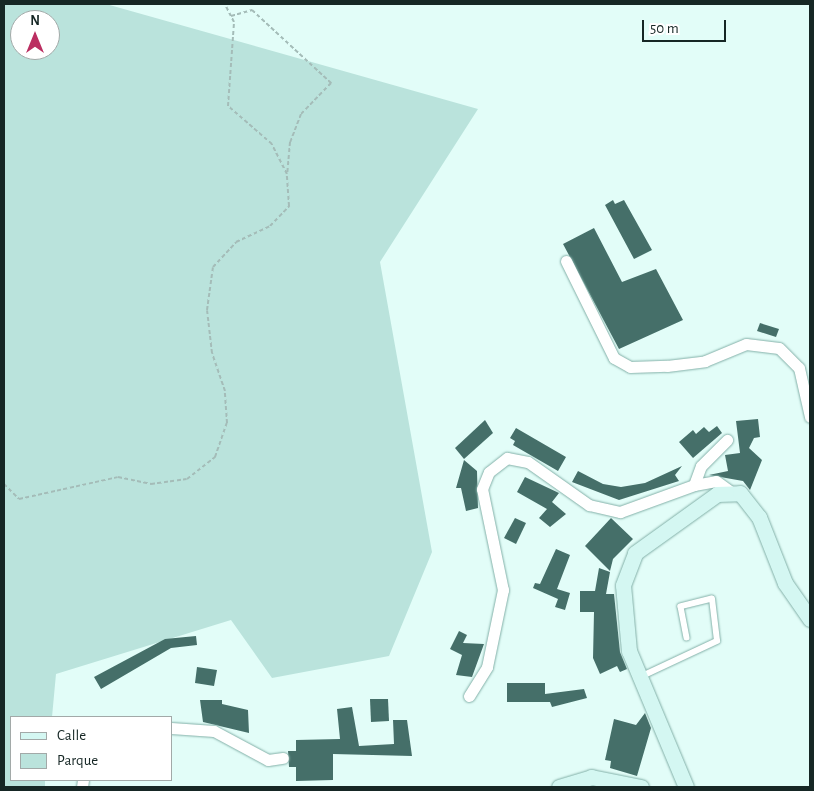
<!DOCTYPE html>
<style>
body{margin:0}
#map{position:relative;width:814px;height:791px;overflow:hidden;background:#e2fdf8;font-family:"Alegreya Sans",sans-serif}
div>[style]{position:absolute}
.green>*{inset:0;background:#bae3dc}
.building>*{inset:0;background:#456f69}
.path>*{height:2px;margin-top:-1px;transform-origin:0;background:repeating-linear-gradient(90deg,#a4bcb8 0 4px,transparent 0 6.5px)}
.roads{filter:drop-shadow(0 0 1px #83b0a8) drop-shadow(0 0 1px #83b0a8)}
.lane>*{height:5.5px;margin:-2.75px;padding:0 2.75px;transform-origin:2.75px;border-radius:2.75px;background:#fff}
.street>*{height:11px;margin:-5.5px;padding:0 5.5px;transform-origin:5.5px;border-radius:5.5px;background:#fff}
.secondary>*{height:15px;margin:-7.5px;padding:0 7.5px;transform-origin:7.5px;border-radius:7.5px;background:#d4f7f2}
span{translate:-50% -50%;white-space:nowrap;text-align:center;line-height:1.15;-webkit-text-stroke:5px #fff;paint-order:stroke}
.frame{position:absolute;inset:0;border:5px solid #162725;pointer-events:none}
.legend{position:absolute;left:10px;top:716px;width:162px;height:65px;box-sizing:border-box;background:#fff;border:1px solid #a2a9a8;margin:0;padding:6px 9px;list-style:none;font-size:15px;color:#162725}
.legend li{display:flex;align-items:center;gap:10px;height:25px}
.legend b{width:25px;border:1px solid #a2a9a8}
.north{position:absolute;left:10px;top:10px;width:50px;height:50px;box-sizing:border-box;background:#fff;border:1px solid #a2a9a8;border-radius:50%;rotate:0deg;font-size:14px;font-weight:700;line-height:20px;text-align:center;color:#162725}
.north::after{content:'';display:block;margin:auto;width:18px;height:22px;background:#bb2e61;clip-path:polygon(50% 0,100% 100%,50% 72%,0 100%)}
.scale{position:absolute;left:642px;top:20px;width:84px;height:22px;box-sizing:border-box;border:2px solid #162725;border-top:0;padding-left:6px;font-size:15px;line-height:18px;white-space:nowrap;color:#162725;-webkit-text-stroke:4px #fff;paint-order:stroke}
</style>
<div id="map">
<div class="green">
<i style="clip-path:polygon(evenodd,4px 4px,106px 4px,478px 109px,380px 262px,432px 552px,389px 656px,272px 678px,231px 620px,56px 674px,52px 717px,11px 717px,11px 780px,45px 780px,45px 787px,4px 787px,4px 4px,20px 20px,50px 20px,50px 50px,20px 50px,20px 20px)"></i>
</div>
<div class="building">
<i style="clip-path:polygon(613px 200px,615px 204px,624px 200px,652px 250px,634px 259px,605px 205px)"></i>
<i style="clip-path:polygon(594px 228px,622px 282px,656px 269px,683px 320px,619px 349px,563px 244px)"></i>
<i style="clip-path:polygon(760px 323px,779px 329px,776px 337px,757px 331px)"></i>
<i style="clip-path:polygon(758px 419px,760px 437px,754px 438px,749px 448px,762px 460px,750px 490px,743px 481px,709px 475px,728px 471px,725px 455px,740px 453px,736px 421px)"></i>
<i style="clip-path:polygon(485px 420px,493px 433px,464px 459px,455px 448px)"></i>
<i style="clip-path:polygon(717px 426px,722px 433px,693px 458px,679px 442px,693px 430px,696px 434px,704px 427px,709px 432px)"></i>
<i style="clip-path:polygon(516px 428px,566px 457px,558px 471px,513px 445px,515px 441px,510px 438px)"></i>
<i style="clip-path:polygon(464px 460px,477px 471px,478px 508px,466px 511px,461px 488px,456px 488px)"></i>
<i style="clip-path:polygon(682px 466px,675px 475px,679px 481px,619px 500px,572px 482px,578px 471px,603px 484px,621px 487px,645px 483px)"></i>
<i style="clip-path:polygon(525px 477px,559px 493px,552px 502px,566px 514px,550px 527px,539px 518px,547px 509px,517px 492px)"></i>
<i style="clip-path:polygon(515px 518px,526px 523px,516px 544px,504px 538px)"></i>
<i style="clip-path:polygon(611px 518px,633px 539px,613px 559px,610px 571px,585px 546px)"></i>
<i style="clip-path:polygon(556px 549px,570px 555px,557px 589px,570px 593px,565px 610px,555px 607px,558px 599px,533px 588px,535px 583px,540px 584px)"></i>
<i style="clip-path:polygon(599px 568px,610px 572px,606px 594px,614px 594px,620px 652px,627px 669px,620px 672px,617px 666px,600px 674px,593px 658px,594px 612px,580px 612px,580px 591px,595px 591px)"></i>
<i style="clip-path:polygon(459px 631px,467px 635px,463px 643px,484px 644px,472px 677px,456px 675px,462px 655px,450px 649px)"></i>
<i style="clip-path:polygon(196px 636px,197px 645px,171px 648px,101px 689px,94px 677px,165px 639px)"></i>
<i style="clip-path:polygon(197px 667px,217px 670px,214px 686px,195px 683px)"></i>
<i style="clip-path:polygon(507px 683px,545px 683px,545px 694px,584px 689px,587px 698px,552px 707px,550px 702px,507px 702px)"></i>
<i style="clip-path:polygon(370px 699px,388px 699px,389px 721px,371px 722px)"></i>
<i style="clip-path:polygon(200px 700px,222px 700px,222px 704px,248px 710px,249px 733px,203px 722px)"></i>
<i style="clip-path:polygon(352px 707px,359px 746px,394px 744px,393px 720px,407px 720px,412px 756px,333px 754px,333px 780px,296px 781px,296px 767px,289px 767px,288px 751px,296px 751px,296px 740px,340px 739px,337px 709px)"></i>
<i style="clip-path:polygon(645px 713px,651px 728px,637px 776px,610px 768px,611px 761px,605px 760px,614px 719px,636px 725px)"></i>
</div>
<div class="path">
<i style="left:231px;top:16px;width:22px;rotate:-16deg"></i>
<i style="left:252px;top:10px;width:108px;rotate:42.7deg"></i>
<i style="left:331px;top:83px;width:43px;rotate:134.1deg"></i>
<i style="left:301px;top:114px;width:30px;rotate:111deg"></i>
<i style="left:290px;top:142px;width:32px;rotate:95deg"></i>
<i style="left:4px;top:484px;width:21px;rotate:45deg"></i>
<i style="left:19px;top:499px;width:101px;rotate:-12.5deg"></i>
<i style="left:118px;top:477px;width:34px;rotate:12deg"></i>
<i style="left:151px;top:484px;width:36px;rotate:-8deg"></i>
<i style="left:187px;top:479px;width:36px;rotate:-38deg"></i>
<i style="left:215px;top:457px;width:36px;rotate:-71deg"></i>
<i style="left:227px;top:423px;width:32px;rotate:-94deg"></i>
<i style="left:225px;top:391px;width:40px;rotate:-108.9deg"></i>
<i style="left:212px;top:353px;width:43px;rotate:-96.6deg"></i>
<i style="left:207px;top:310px;width:43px;rotate:-82.1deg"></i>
<i style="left:213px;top:267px;width:34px;rotate:-47deg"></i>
<i style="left:236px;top:242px;width:38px;rotate:-25deg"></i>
<i style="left:270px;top:226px;width:28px;rotate:-46deg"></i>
<i style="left:289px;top:206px;width:32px;rotate:-94deg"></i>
<i style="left:287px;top:174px;width:34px;rotate:-117deg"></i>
<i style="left:272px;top:144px;width:58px;rotate:-139.2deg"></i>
<i style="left:228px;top:106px;width:84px;rotate:-85.9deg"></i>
<i style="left:234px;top:22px;width:20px;rotate:-117deg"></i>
</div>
<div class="roads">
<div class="lane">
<i style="left:640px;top:677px;width:85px;rotate:-25.1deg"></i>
<i style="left:717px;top:641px;width:42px;rotate:-96.8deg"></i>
<i style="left:712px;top:599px;width:32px;rotate:166deg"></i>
<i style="left:681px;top:607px;width:31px;rotate:79deg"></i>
</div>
<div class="street">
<i style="left:566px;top:261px;width:108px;rotate:63.7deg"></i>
<i style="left:614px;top:358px;width:18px;rotate:29deg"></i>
<i style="left:630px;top:367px;width:37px;rotate:-2deg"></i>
<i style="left:667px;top:366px;width:38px;rotate:-7deg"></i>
<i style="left:705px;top:361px;width:44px;rotate:-22.5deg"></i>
<i style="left:746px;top:344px;width:33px;rotate:7deg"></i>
<i style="left:779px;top:348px;width:28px;rotate:45deg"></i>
<i style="left:799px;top:368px;width:50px;rotate:77.3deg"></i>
<i style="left:694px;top:485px;width:20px;rotate:-70deg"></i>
<i style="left:701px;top:466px;width:37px;rotate:-45deg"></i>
<i style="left:469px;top:696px;width:34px;rotate:-58deg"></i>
<i style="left:487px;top:667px;width:79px;rotate:-78.3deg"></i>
<i style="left:503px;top:590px;width:103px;rotate:-101.7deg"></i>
<i style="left:482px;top:489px;width:18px;rotate:-68deg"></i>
<i style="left:489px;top:472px;width:23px;rotate:-38deg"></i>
<i style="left:507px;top:458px;width:21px;rotate:11deg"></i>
<i style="left:528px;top:462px;width:75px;rotate:35.2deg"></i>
<i style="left:589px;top:505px;width:32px;rotate:13deg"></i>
<i style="left:620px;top:512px;width:79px;rotate:-20deg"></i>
<i style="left:694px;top:485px;width:22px;rotate:-10deg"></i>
<i style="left:716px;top:481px;width:17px;rotate:36deg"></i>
<i style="left:171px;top:728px;width:43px;rotate:4deg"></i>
<i style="left:214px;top:731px;width:61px;rotate:28.2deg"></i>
<i style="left:268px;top:760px;width:15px;rotate:-8deg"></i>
<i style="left:82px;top:787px;width:7px;rotate:-82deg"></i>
</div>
<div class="secondary">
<i style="left:559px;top:787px;width:34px;rotate:-17deg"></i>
<i style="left:591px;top:777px;width:51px;rotate:11.3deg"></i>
<i style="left:686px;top:787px;width:147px;rotate:-112.7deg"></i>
<i style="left:629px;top:651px;width:66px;rotate:-95.2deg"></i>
<i style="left:623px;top:585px;width:34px;rotate:-69deg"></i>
<i style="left:635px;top:553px;width:101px;rotate:-35.7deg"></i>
<i style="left:717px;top:494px;width:23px;rotate:-2deg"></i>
<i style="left:740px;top:493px;width:31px;rotate:52deg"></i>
<i style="left:759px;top:517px;width:71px;rotate:68.5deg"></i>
<i style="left:785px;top:583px;width:44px;rotate:55.2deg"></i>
</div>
</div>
<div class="frame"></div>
<ul class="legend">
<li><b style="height:6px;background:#d4f7f2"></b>Calle</li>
<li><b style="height:14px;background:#bae3dc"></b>Parque</li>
</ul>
<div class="north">N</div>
<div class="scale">50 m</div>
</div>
